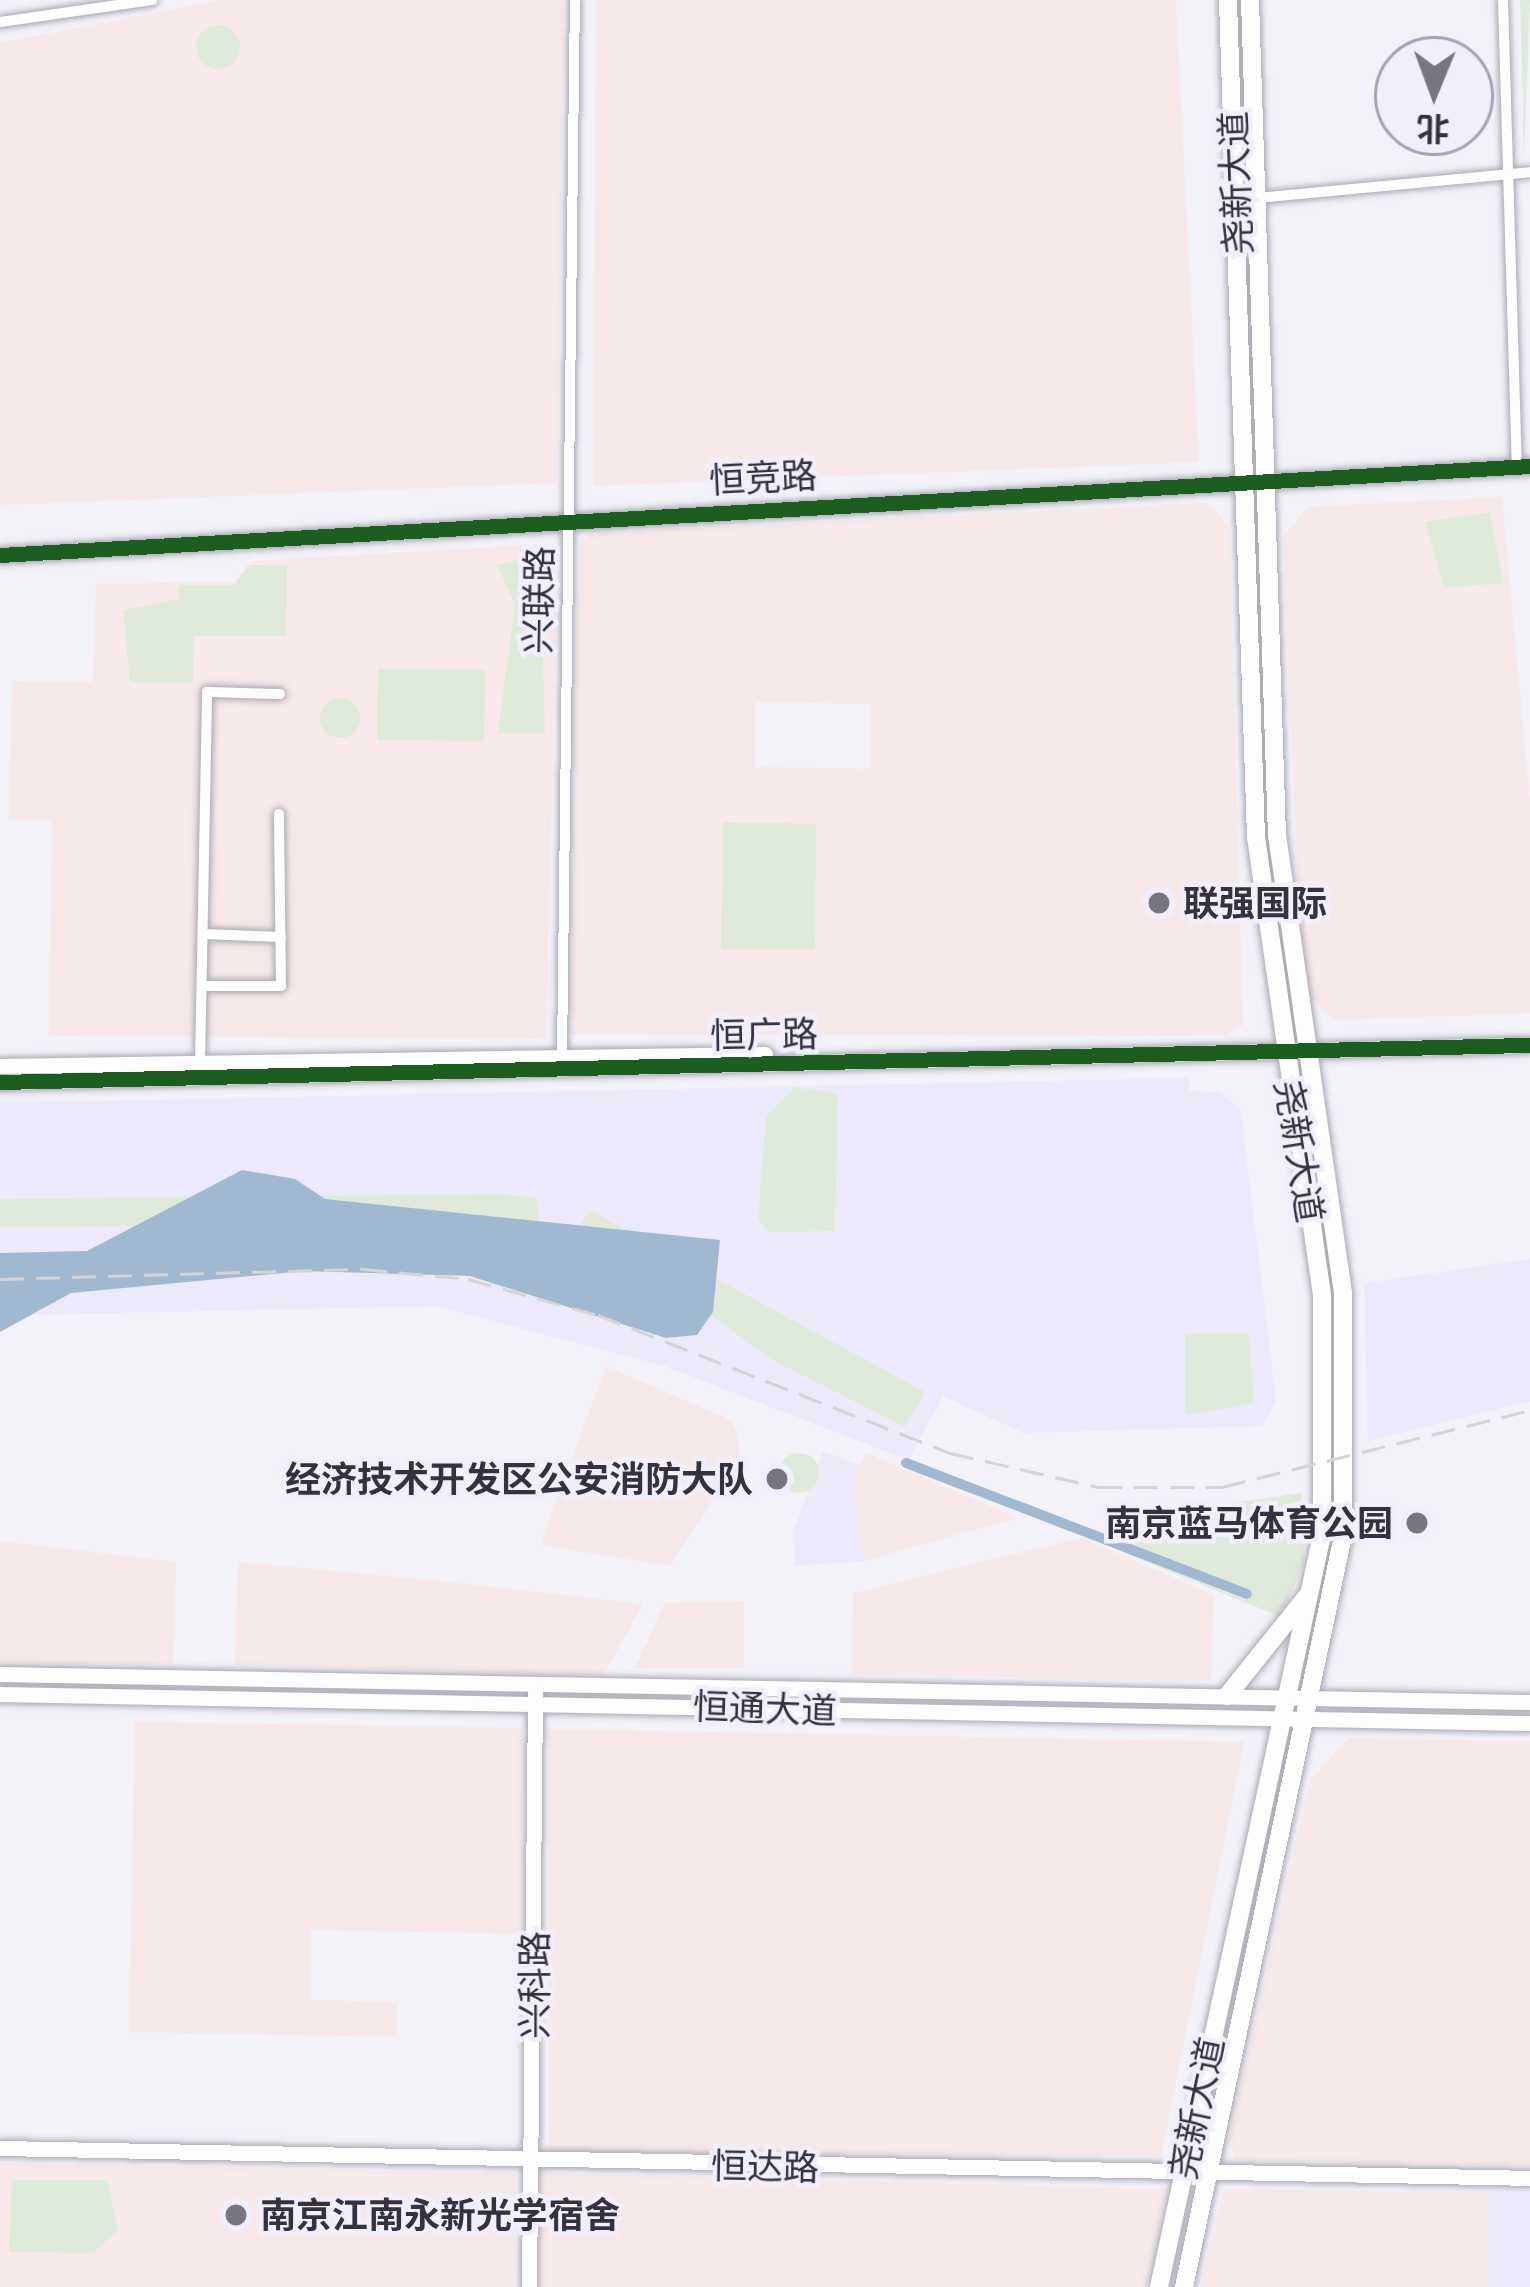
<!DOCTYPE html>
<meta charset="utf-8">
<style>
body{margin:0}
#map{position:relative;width:1530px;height:2287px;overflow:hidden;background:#f3f2f9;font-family:"Titillium Web","Noto Sans SC",sans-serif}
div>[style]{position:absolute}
.built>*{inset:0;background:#eceafa}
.industrial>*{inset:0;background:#f7e8ea}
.green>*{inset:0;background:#e0eadb}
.round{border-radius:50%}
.water>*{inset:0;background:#a0b9d1}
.canal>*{height:10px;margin:-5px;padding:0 5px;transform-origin:5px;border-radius:5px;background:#a0b9d1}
.roads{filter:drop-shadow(0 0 3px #aaa9b2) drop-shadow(0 0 3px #aaa9b2)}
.street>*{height:10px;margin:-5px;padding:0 5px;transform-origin:5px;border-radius:5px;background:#fdfdfe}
.secondary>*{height:15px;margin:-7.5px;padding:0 7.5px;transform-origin:7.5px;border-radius:7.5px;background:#fdfdfe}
.primary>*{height:18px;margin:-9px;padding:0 9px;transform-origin:9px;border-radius:9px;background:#fdfdfe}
.rail>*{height:3px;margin-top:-1.5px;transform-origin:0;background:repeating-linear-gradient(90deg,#d4d3d5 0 24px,transparent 0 36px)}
.cycleway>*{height:15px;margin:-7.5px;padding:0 7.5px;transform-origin:7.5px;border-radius:7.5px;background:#1b5e20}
.dots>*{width:33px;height:33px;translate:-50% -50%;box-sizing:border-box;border:6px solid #f1effc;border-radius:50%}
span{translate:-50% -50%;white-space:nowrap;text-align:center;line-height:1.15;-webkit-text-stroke:9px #f1effc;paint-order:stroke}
.street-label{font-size:36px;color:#35323e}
.poi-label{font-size:36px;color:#35323e;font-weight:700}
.left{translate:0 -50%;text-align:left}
.right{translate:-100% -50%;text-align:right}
.north{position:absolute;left:1374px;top:36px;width:120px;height:120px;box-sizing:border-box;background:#f1effc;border:3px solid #a6a3b0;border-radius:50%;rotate:181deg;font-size:33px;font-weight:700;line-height:48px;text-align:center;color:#35323e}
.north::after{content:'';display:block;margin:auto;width:42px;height:54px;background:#78757f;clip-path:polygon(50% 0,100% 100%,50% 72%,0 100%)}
</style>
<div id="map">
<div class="built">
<i style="clip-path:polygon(1188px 1078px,1190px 1091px,1220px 1092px,1241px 1111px,1276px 1401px,1262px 1426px,1023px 1433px,943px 1396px,908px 1460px,664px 1366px,436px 1306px,18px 1315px,0 1325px,0 1103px)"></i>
<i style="clip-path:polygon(1530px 1259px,1530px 1401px,1368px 1441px,1364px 1283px)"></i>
<i style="clip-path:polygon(823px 1452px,861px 1465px,863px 1561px,795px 1566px,793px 1531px)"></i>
<i style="clip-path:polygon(1488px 2193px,1530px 2193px,1530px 2287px,1487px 2287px)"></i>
</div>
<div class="industrial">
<i style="clip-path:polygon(220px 0,564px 0,557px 483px,0 505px,0 43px)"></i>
<i style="clip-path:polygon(596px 0,1176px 0,1199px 462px,593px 486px)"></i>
<i style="clip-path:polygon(1502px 497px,1530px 802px,1530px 1013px,1333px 1020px,1309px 996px,1300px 938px,1283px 537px,1308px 507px)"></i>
<i style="clip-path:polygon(evenodd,1208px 503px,1229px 526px,1243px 1025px,1225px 1036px,571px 1034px,579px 547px,591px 533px,1208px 503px,755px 702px,871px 704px,870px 769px,755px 767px,755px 702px)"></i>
<i style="clip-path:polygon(548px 544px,557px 554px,546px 1039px,49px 1036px,52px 821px,9px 820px,12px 681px,93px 682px,96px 584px,234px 582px,251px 561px)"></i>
<i style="clip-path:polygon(606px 1366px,730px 1420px,738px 1435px,739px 1458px,670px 1566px,540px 1545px)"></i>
<i style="clip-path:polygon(866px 1453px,1018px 1518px,863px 1561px,854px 1479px)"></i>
<i style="clip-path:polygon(1082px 1538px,1214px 1595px,1211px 1681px,852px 1674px,853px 1593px)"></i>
<i style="clip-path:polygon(0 1541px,176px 1562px,173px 1664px,0 1663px)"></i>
<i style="clip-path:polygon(238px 1562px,449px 1582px,643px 1604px,603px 1676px,235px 1665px)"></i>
<i style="clip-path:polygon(744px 1601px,744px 1668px,635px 1668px,665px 1603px)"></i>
<i style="clip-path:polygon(135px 1722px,523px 1728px,521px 1934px,311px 1930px,310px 2000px,397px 2002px,397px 2037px,129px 2032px)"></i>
<i style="clip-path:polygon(549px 1729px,1244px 1742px,1161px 2156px,549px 2152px)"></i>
<i style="clip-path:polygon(1348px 1738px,1530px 1741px,1530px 2166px,1237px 2161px,1228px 2143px,1310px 1781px)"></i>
<i style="clip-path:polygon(0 2163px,516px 2174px,514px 2287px,0 2287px)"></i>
<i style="clip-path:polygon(541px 2173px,1167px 2189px,1146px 2287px,538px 2287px)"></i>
<i style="clip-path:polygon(1224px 2189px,1488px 2193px,1487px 2287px,1201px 2287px)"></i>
</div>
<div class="green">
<i style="clip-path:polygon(1520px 0,1530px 0,1524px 157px)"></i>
<i class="round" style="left:196px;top:25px;width:44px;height:44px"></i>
<i style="clip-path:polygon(1490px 512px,1503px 583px,1444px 588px,1425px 522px)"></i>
<i style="clip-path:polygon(540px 554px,545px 734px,498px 733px,515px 604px,497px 565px)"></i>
<i style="clip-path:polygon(249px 565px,287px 565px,286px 636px,194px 636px,193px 683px,130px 682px,123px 610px,179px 599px,179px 585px,235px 585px)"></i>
<i style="clip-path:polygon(378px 669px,485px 670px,484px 741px,377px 740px)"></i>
<i class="round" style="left:320px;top:698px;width:40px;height:40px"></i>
<i style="clip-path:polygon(723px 822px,816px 824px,815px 950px,721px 949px)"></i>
<i style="clip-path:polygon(794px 1087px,838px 1094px,835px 1231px,768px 1232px,758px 1218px,766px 1115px)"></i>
<i style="clip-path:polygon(498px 1194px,537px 1198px,539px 1223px,0 1227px,0 1199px)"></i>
<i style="clip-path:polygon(590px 1210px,925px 1392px,905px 1427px,772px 1360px,640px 1264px,571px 1238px)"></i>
<i style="clip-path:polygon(1249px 1333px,1254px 1403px,1185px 1415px,1185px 1334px)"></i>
<i class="round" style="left:779px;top:1453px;width:40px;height:40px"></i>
<i style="clip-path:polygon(1302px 1493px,1304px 1563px,1281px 1617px,1115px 1549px,1183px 1510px)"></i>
<i style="clip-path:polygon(12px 2180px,107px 2180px,118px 2230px,93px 2253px,9px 2252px)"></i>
</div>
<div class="water">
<i style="clip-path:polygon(242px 1170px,295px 1179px,325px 1199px,720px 1240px,713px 1312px,697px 1335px,666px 1338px,470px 1276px,304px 1271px,71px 1293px,0 1332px,0 1253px,87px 1251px)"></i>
</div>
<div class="canal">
<i style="left:906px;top:1463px;width:365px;rotate:21deg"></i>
</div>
<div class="roads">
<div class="street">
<i style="left:1503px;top:0;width:466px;rotate:88.3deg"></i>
<i style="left:0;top:22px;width:154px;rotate:-8.2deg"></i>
<i style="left:1257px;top:198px;width:274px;rotate:-5.4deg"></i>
<i style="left:203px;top:934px;width:78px;rotate:2.2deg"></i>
<i style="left:202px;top:986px;width:79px"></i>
<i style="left:281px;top:986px;width:172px;rotate:-90.7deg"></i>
<i style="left:562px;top:1057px;width:1057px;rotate:-89.3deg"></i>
<i style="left:200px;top:1063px;width:371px;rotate:-88.9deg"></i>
<i style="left:207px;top:692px;width:73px;rotate:1.6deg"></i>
</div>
<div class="secondary">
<i style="left:0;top:555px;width:1533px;rotate:-3.33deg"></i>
<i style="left:0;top:1066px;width:765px;rotate:-0.9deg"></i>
<i style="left:0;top:1082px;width:1530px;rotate:-1.39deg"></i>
<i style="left:0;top:1674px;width:1530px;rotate:1.05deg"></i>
<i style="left:0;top:1694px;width:1530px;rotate:1.09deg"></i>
<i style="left:0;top:2148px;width:1530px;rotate:1.12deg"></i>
<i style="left:529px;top:2287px;width:595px;rotate:-89.42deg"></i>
</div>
<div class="primary">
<i style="left:1227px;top:1696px;width:129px;rotate:-51.3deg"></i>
<i style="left:1159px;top:2287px;width:769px;rotate:-77.77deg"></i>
<i style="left:1322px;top:1535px;width:240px;rotate:-90deg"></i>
<i style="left:1322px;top:1295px;width:463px;rotate:-98.2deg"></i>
<i style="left:1256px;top:837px;width:837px;rotate:-91.92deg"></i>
<i style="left:1184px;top:2287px;width:768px;rotate:-78.05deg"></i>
<i style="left:1343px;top:1536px;width:243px;rotate:-90deg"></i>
<i style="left:1343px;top:1293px;width:462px;rotate:-98.2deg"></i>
<i style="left:1277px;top:836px;width:836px;rotate:-91.85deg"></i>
</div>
</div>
<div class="rail">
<i style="left:0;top:1279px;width:363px;rotate:-1.6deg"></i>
<i style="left:363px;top:1269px;width:105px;rotate:5.4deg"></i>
<i style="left:468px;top:1279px;width:135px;rotate:15.5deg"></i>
<i style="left:598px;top:1315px;width:378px;rotate:21.4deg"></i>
<i style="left:950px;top:1453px;width:152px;rotate:12.9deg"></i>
<i style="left:1098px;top:1487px;width:124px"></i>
<i style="left:1222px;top:1487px;width:317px;rotate:-14deg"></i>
</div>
<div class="cycleway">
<i style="left:0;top:555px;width:1533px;rotate:-3.33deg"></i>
<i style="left:0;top:1082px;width:1530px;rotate:-1.39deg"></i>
</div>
<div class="dots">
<i style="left:1159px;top:903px;background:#78757f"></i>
<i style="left:777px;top:1479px;background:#78757f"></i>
<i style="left:1417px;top:1523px;background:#78757f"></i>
<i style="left:236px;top:2215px;background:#78757f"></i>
</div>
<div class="street-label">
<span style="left:1235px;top:183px;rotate:-92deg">尧新大道</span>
<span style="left:763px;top:477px;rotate:-3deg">恒竞路</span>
<span style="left:538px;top:600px;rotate:-89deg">兴联路</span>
<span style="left:764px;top:1034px;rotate:-1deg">恒广路</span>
<span style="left:1300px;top:1151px;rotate:81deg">尧新大道</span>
<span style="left:765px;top:1708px;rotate:2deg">恒通大道</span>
<span style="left:534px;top:1985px;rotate:-90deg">兴科路</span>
<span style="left:1196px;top:2108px;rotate:-78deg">尧新大道</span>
<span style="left:765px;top:2166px;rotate:1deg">恒达路</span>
</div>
<div class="poi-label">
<span class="left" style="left:1183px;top:903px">联强国际</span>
<span class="right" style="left:753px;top:1479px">经济技术开发区公安消防大队</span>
<span class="right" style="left:1393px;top:1523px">南京蓝马体育公园</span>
<span class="left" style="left:260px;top:2215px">南京江南永新光学宿舍</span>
</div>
<div class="north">北</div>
</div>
